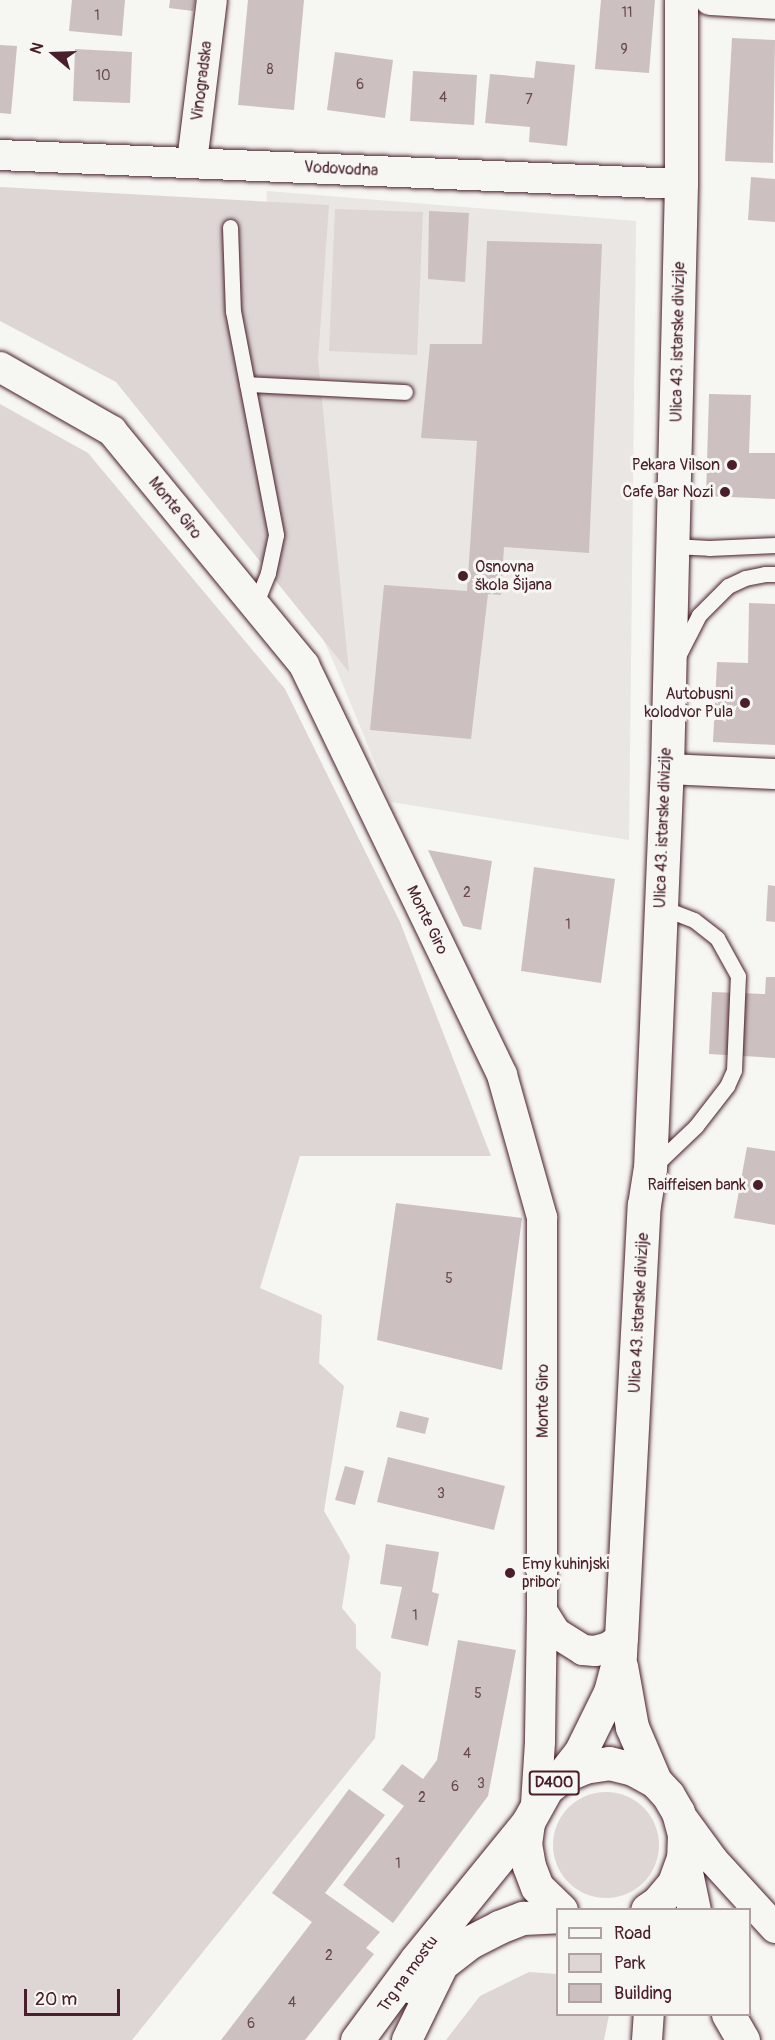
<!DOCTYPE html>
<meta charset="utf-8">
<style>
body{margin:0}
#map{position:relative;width:775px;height:2040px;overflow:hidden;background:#f6f6f2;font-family:Pangolin,sans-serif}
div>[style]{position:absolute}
.built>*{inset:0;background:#e9e6e3}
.green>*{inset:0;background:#ddd6d5}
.round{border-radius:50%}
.building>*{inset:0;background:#ccc1c0}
.roads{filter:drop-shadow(0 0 2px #4a1f2b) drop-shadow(0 0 2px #4a1f2b)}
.service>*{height:15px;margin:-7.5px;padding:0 7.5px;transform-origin:7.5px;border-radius:7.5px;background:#f6f6f2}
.minor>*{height:30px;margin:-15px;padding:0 15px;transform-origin:15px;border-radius:15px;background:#f6f6f2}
.secondary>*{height:33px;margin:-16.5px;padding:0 16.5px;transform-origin:16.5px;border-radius:16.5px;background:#f6f6f2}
.primary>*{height:33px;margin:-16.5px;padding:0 16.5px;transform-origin:16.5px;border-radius:16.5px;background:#f6f6f2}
.dots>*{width:16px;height:16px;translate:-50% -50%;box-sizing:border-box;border:3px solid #f6f6f2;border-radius:50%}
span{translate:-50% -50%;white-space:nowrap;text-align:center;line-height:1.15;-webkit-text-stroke:6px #f6f6f2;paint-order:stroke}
.number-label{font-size:14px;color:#6a4850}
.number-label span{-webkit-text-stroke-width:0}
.shield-label span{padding:2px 4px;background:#f6f6f2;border:2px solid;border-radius:4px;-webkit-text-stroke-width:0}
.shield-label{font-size:15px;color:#4a1f2b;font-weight:700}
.street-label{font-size:16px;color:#4a1f2b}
.poi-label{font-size:16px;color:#4a1f2b}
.right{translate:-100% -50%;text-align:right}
.left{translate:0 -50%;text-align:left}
.legend{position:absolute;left:556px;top:1908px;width:195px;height:108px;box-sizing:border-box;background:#f6f6f2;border:2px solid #b1a0a2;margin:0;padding:8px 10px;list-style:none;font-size:18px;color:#4a1f2b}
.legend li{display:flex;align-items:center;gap:12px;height:30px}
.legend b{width:30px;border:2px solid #b1a0a2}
.north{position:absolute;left:24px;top:24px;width:60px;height:60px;-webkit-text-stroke:4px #f6f6f2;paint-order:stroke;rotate:289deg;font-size:16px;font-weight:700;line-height:24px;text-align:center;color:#4a1f2b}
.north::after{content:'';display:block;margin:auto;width:21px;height:27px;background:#4a1f2b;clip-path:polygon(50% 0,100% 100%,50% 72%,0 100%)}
.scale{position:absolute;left:24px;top:1989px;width:96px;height:27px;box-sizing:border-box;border:3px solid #4a1f2b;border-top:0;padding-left:8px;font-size:18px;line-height:21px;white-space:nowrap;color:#4a1f2b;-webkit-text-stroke:4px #f6f6f2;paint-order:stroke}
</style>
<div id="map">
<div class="built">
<i style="clip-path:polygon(267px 191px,636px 221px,629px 840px,391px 802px,334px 663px,253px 488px)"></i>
</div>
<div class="green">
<i style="clip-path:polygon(0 187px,329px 205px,318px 360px,349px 672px,116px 382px,0 321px)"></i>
<i style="clip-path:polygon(335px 209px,423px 212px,417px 355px,329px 351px)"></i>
<i style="clip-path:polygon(0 404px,88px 453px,285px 689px,400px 922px,491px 1156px,300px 1156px,260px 1288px,322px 1315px,319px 1363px,344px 1386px,324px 1511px,350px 1556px,342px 1608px,356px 1625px,356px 1648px,381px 1673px,375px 1738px,132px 2040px,0 2040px)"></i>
<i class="round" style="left:553px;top:1792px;width:106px;height:106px"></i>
<i style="clip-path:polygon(529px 1972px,557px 1974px,558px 2014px,609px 2015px,604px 2040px,446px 2040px,480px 1996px)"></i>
</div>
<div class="building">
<i style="clip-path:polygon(72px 0,125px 0,122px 36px,69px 31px)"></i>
<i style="clip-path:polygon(170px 0,195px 0,193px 11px,169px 8px)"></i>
<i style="clip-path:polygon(248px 0,304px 0,294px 110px,238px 105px)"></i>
<i style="clip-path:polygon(601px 0,655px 0,649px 73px,595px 69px)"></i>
<i style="clip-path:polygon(732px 38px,775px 40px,773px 163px,725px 161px)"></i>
<i style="clip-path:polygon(0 45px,17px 46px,11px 114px,0 113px)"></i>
<i style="clip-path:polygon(75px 49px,132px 52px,130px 103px,73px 101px)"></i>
<i style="clip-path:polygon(335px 52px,393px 60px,385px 118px,327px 110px)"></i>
<i style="clip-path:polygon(536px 61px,575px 65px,567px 146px,529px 142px,530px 127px,485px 123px,490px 74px,534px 78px)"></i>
<i style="clip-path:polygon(413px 71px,477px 75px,474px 125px,410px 121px)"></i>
<i style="clip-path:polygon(751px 177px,775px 179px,775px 222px,748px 220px)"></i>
<i style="clip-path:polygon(429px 211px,469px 213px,465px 282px,428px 279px)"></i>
<i style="clip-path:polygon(487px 241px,602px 244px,589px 553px,504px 547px,501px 595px,488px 594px,471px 739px,370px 730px,384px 585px,467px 591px,477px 441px,421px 438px,430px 344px,482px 344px)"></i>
<i style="clip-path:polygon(709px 394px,751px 395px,749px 453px,775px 453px,775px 499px,706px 496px)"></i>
<i style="clip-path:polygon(749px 603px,775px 604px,775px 745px,713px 742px,717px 662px,748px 663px)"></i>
<i style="clip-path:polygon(428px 850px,492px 861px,481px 930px,463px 926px)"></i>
<i style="clip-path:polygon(534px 867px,615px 879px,601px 983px,521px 971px)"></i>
<i style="clip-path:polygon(768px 885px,775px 886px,775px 922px,766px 921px)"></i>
<i style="clip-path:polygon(766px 977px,775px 977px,775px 1058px,709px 1054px,712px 992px,765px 994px)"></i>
<i style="clip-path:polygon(747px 1147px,775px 1151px,775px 1225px,734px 1218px)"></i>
<i style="clip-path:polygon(396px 1203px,522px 1218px,502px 1370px,377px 1340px)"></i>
<i style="clip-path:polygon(400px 1411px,429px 1418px,425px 1434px,396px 1427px)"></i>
<i style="clip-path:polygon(388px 1457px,505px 1486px,494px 1530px,377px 1502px)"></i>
<i style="clip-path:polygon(345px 1466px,364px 1471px,355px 1505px,335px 1500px)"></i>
<i style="clip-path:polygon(386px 1544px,439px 1552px,432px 1592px,439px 1594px,428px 1646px,391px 1638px,402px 1587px,380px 1584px)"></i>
<i style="clip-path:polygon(458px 1640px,516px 1650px,488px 1796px,393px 1923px,343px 1885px,404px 1806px,382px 1790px,402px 1764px,423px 1779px,437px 1760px)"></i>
<i style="clip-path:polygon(349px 1789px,385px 1815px,325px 1893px,380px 1932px,366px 1948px,374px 1954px,305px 2040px,221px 2040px,312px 1922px,272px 1893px)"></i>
</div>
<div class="roads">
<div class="service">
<i style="left:230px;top:227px;width:84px;rotate:88deg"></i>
<i style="left:233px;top:311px;width:228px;rotate:79.1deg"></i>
<i style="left:276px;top:535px;width:39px;rotate:102deg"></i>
<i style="left:268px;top:573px;width:35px;rotate:112deg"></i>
<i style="left:247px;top:384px;width:158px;rotate:2.9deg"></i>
<i style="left:673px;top:546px;width:36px;rotate:3deg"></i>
<i style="left:709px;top:548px;width:66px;rotate:-2.6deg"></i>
<i style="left:678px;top:656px;width:46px;rotate:-62.9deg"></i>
<i style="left:699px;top:615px;width:41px;rotate:-45deg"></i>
<i style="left:728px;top:586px;width:19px;rotate:-25deg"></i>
<i style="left:745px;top:578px;width:20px;rotate:-11deg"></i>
<i style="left:765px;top:574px;width:10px"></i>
<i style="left:653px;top:1167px;width:59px;rotate:-43.6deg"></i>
<i style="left:696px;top:1126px;width:51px;rotate:-52.2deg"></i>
<i style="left:727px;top:1086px;width:17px;rotate:-66deg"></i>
<i style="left:734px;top:1070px;width:94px;rotate:-87.6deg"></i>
<i style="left:738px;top:976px;width:43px;rotate:-118.9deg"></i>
<i style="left:717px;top:938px;width:29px;rotate:-142deg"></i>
<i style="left:694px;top:920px;width:36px;rotate:-159deg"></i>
</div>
<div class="minor">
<i style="left:710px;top:0;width:65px;rotate:3.5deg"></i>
<i style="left:0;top:155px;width:682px;rotate:2.44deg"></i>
<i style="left:192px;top:162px;width:163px;rotate:-83deg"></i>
<i style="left:0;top:367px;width:129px;rotate:29.7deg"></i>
<i style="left:112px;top:431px;width:303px;rotate:50.6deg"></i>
<i style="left:304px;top:665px;width:455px;rotate:64.2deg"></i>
<i style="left:502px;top:1075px;width:148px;rotate:74.3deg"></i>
<i style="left:542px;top:1217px;width:394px;rotate:90deg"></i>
<i style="left:542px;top:1611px;width:131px;rotate:90.9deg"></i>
<i style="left:540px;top:1742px;width:62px;rotate:93.7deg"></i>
<i style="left:667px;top:769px;width:108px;rotate:2.7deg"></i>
<i style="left:542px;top:1611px;width:26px;rotate:58deg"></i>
<i style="left:556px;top:1633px;width:32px;rotate:32deg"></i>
<i style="left:583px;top:1650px;width:12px;rotate:5deg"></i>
<i style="left:595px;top:1651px;width:15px;rotate:-16deg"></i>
<i style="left:609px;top:1647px;width:15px;rotate:-37deg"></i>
<i style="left:678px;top:1812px;width:59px;rotate:53.9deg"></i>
<i style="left:713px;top:1860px;width:92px;rotate:47.6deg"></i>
<i style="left:407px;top:2040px;width:91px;rotate:-64deg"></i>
<i style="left:647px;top:2040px;width:26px;rotate:-86deg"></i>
</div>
<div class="secondary">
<i style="left:621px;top:1666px;width:62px;rotate:79.8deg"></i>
<i style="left:632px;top:1727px;width:59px;rotate:66.9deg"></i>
<i style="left:561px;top:1777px;width:33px;rotate:-52deg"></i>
<i style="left:581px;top:1751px;width:66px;rotate:-63.8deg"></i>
<i style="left:610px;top:1692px;width:38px;rotate:-75deg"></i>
<i style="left:620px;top:1655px;width:17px;rotate:-87deg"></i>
<i style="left:621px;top:1638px;width:434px;rotate:-87deg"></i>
<i style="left:644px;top:1205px;width:36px;rotate:-81deg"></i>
<i style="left:650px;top:1169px;width:400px;rotate:-87.6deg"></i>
<i style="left:667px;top:769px;width:585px;rotate:-88.63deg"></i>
<i style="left:681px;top:184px;width:184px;rotate:-90deg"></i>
</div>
<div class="primary">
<i style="left:683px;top:1858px;width:53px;rotate:78.1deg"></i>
<i style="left:561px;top:1910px;width:33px;rotate:-136deg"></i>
<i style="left:537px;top:1887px;width:22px;rotate:-111deg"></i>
<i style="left:529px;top:1866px;width:22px;rotate:-100deg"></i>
<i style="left:525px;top:1844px;width:22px;rotate:-82deg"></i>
<i style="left:528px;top:1822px;width:39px;rotate:-61deg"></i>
<i style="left:547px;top:1788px;width:18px;rotate:-38deg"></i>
<i style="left:561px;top:1777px;width:25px;rotate:-23deg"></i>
<i style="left:584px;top:1767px;width:25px;rotate:-9deg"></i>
<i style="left:609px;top:1763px;width:25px;rotate:14deg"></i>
<i style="left:633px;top:1769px;width:25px;rotate:29deg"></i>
<i style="left:655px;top:1781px;width:19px;rotate:47deg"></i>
<i style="left:668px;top:1795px;width:20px;rotate:60deg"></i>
<i style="left:678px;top:1812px;width:23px;rotate:75deg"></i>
<i style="left:684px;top:1834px;width:24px;rotate:92deg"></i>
<i style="left:683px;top:1858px;width:27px;rotate:110deg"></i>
<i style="left:674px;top:1883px;width:26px;rotate:130deg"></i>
<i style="left:657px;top:1903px;width:12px;rotate:145deg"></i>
<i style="left:412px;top:1987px;width:73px;rotate:-37.8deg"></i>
<i style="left:470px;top:1942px;width:33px;rotate:-27deg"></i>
<i style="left:499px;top:1927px;width:26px;rotate:-21deg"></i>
<i style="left:523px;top:1918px;width:35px;rotate:-3deg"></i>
<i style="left:728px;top:2014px;width:30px;rotate:60deg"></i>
<i style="left:357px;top:2040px;width:99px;rotate:-53.6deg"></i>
<i style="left:416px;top:1960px;width:178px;rotate:-50.9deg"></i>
</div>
</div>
<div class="dots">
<i style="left:732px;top:465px;background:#4a1f2b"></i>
<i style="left:725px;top:492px;background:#4a1f2b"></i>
<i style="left:463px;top:576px;background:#4a1f2b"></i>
<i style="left:745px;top:703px;background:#4a1f2b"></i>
<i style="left:758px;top:1185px;background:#4a1f2b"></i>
<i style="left:510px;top:1573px;background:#4a1f2b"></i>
</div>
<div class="number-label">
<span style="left:627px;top:13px">11</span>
<span style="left:97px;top:16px">1</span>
<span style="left:624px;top:50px">9</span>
<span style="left:270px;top:70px">8</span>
<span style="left:103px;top:76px">10</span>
<span style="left:360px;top:85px">6</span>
<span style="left:443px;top:98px">4</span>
<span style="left:529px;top:100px">7</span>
<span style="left:467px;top:893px">2</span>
<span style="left:568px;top:925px">1</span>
<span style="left:449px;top:1279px">5</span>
<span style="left:441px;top:1494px">3</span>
<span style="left:415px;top:1616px">1</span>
<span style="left:478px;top:1694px">5</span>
<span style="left:467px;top:1754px">4</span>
<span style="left:481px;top:1784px">3</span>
<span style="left:455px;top:1787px">6</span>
<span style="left:422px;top:1798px">2</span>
<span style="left:398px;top:1864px">1</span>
<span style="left:329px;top:1956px">2</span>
<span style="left:292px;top:2003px">4</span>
<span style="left:251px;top:2024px">6</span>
</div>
<div class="shield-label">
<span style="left:554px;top:1783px">D400</span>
</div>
<div class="street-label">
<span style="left:202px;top:81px;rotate:-83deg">Vinogradska</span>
<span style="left:341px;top:169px;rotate:3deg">Vodovodna</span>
<span style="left:678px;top:342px;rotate:-89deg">Ulica 43. istarske divizije</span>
<span style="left:175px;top:508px;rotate:51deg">Monte Giro</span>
<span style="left:663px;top:828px;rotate:-88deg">Ulica 43. istarske divizije</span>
<span style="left:427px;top:920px;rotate:64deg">Monte Giro</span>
<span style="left:639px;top:1313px;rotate:-87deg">Ulica 43. istarske divizije</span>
<span style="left:543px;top:1401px;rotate:-90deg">Monte Giro</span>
<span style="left:408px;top:1974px;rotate:-54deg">Trg na mostu</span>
</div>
<div class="poi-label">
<span class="right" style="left:720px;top:465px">Pekara Vilson</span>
<span class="right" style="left:713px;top:492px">Cafe Bar Nozi</span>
<span class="left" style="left:475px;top:576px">Osnovna<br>škola Šijana</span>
<span class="right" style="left:733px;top:703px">Autobusni<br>kolodvor Pula</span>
<span class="right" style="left:746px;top:1185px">Raiffeisen bank</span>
<span class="left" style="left:522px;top:1573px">Emy kuhinjski<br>pribor</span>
</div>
<ul class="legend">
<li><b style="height:8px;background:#f6f6f2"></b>Road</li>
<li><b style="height:16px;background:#ddd6d5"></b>Park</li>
<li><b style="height:16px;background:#ccc1c0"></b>Building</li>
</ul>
<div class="north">N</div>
<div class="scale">20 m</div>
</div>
